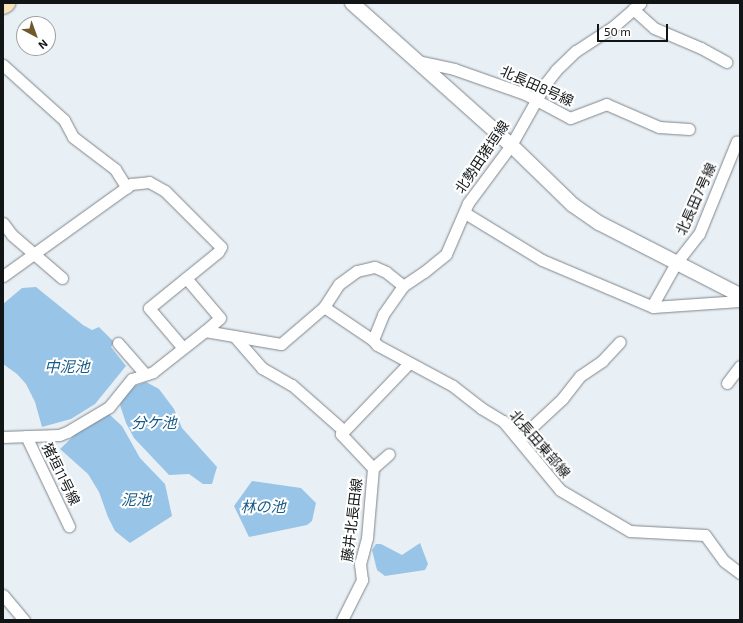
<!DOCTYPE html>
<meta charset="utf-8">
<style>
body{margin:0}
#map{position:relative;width:743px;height:623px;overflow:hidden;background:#e9f0f5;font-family:"Exo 2","Noto Sans JP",sans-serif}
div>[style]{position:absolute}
.water>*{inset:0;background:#98c4e8}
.roads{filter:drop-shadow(0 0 1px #7f858a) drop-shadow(0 0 1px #7f858a)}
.minor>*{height:11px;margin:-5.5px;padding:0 5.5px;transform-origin:5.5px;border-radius:5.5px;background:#fff}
.tertiary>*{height:14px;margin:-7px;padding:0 7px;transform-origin:7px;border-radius:7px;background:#fff}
.primary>*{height:17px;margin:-8.5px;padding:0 8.5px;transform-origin:8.5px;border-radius:8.5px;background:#f7e4bd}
span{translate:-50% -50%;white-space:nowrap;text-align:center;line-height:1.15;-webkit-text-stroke:4px #fff;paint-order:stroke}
.street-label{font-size:14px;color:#121516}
.water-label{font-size:15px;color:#145a87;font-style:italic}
.frame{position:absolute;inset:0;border:4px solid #121516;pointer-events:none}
.north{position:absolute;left:16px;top:16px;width:40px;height:40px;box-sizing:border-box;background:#fff;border:1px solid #a0a1a2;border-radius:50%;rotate:139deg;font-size:11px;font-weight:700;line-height:16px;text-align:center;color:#121516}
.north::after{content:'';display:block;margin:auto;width:14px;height:18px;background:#715a2a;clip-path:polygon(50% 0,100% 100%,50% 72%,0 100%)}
.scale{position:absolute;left:597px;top:24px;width:71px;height:18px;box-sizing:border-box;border:2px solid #121516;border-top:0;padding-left:5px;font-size:12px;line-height:14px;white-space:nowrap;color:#121516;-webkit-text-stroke:3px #fff;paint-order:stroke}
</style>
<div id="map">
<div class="water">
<i style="clip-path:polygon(36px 287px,83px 325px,92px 330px,99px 327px,114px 342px,111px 347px,126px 366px,95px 404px,71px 419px,42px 427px,35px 402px,26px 384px,17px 374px,3px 364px,3px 304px,22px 288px)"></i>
<i style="clip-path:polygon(146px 382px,159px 389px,174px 409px,182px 428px,217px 467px,212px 484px,203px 484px,189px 474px,169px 475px,134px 438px,126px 423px,120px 405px,125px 395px,135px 386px)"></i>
<i style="clip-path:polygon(109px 414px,122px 426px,140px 458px,165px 484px,172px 516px,130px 543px,115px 531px,108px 517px,99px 492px,88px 474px,60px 449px,82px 428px)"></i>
<i style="clip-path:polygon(252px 481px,301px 488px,316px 503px,312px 521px,307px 525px,249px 537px,234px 506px)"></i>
<i style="clip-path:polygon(420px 543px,428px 564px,425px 570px,385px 576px,377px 570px,372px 550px,376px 544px,381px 544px,402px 555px)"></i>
</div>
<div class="roads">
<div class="minor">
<i style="left:633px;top:9px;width:28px;rotate:42deg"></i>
<i style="left:654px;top:28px;width:51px;rotate:23.1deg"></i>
<i style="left:701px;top:48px;width:29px;rotate:29deg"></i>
<i style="left:417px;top:61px;width:38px;rotate:12deg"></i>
<i style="left:454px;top:69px;width:75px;rotate:19.4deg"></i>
<i style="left:525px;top:94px;width:51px;rotate:28.1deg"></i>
<i style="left:570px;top:118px;width:39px;rotate:-21deg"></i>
<i style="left:606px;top:104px;width:58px;rotate:23.5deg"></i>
<i style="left:659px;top:127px;width:30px;rotate:4deg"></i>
<i style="left:3px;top:65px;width:82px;rotate:42deg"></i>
<i style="left:64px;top:120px;width:19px;rotate:62deg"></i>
<i style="left:73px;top:137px;width:53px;rotate:37.3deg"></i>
<i style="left:115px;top:169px;width:22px;rotate:58deg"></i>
<i style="left:465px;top:213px;width:90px;rotate:31.4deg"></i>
<i style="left:542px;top:260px;width:121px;rotate:22.9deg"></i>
<i style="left:653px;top:307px;width:87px;rotate:-3.9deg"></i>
<i style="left:3px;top:223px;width:15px;rotate:53deg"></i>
<i style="left:12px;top:235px;width:66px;rotate:40.7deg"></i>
<i style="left:3px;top:276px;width:158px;rotate:-35.7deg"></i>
<i style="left:131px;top:184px;width:18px;rotate:-6deg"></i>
<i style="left:149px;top:182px;width:18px;rotate:29deg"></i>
<i style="left:165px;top:191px;width:79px;rotate:45deg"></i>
<i style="left:221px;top:247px;width:6px;rotate:121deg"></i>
<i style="left:218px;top:252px;width:89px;rotate:140.9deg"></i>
<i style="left:149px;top:308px;width:52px;rotate:49.6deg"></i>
<i style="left:186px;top:278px;width:52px;rotate:49.6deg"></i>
<i style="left:220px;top:318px;width:20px;rotate:139deg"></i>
<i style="left:403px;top:286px;width:35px;rotate:125deg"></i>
<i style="left:383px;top:315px;width:27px;rotate:112deg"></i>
<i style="left:373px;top:340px;width:6px;rotate:51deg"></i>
<i style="left:377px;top:345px;width:86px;rotate:28.3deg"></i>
<i style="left:453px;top:386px;width:36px;rotate:38deg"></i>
<i style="left:481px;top:408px;width:26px;rotate:31deg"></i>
<i style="left:503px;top:421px;width:89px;rotate:50.4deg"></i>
<i style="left:560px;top:490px;width:81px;rotate:30.4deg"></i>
<i style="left:630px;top:531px;width:75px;rotate:3.1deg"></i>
<i style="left:705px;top:535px;width:32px;rotate:54deg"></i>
<i style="left:724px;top:561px;width:20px;rotate:37deg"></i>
<i style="left:652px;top:306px;width:49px;rotate:-60.8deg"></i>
<i style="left:676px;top:263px;width:37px;rotate:-52deg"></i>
<i style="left:699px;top:234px;width:100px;rotate:-67.8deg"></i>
<i style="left:324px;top:307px;width:59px;rotate:34deg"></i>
<i style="left:234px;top:336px;width:43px;rotate:48.8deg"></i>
<i style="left:262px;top:368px;width:34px;rotate:30deg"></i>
<i style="left:292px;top:385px;width:69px;rotate:41.5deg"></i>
<i style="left:118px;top:343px;width:40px;rotate:49deg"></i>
<i style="left:727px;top:383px;width:21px;rotate:-53deg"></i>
<i style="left:26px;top:436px;width:100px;rotate:64.5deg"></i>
<i style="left:3px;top:437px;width:56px;rotate:-2deg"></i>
<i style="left:59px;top:435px;width:9px;rotate:-21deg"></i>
<i style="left:67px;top:432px;width:49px;rotate:-30.8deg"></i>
<i style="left:109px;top:407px;width:36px;rotate:-51deg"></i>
<i style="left:132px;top:379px;width:22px;rotate:-18deg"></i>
<i style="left:153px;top:372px;width:66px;rotate:-38.3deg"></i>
<i style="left:205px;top:331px;width:77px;rotate:9.7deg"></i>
<i style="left:281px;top:344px;width:57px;rotate:-40.7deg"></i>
<i style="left:324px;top:307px;width:27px;rotate:-57deg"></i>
<i style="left:339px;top:284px;width:22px;rotate:-36deg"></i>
<i style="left:357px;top:271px;width:18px;rotate:-13deg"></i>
<i style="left:375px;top:267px;width:12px;rotate:24deg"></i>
<i style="left:386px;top:272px;width:22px;rotate:39deg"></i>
<i style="left:403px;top:286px;width:25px;rotate:-34deg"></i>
<i style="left:424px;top:272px;width:28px;rotate:-39deg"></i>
<i style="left:446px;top:254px;width:56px;rotate:-66.7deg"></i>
<i style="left:468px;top:203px;width:72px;rotate:-53.4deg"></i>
<i style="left:511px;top:145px;width:71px;rotate:-60.6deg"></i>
<i style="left:546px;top:83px;width:16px;rotate:-52deg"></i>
<i style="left:556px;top:70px;width:28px;rotate:-44deg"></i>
<i style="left:576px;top:51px;width:45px;rotate:-33.3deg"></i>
<i style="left:614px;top:26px;width:35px;rotate:-41deg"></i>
<i style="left:519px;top:439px;width:59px;rotate:-42.9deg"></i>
<i style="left:562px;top:399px;width:29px;rotate:-52deg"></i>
<i style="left:580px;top:376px;width:27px;rotate:-34deg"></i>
<i style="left:602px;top:361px;width:26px;rotate:-47deg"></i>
<i style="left:373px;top:468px;width:21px;rotate:-41deg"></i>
<i style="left:3px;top:595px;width:33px;rotate:50deg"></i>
<i style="left:342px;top:620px;width:45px;rotate:-63.4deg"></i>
<i style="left:362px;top:580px;width:16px;rotate:-97deg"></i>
<i style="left:360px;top:564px;width:27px;rotate:-75deg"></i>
<i style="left:367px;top:538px;width:70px;rotate:-85.1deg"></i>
<i style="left:373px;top:468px;width:47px;rotate:-133.3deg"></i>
<i style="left:341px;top:434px;width:98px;rotate:-46.2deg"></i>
</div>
<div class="tertiary">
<i style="left:352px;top:3px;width:213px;rotate:41.8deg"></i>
<i style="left:511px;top:145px;width:86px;rotate:44.1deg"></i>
<i style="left:573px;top:205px;width:32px;rotate:35deg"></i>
<i style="left:599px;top:223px;width:158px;rotate:27.1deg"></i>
</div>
<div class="primary">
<i style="left:3px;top:5px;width:4px;rotate:-34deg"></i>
</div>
</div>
<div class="street-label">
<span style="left:537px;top:86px;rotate:24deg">北長田8号線</span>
<span style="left:482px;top:157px;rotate:-56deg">北勢田猪垣線</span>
<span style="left:696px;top:199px;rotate:-66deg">北長田7号線</span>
<span style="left:540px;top:444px;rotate:49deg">北長田東部線</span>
<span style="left:61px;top:474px;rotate:64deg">猪垣11号線</span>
<span style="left:352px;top:520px;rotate:-83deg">藤井北長田線</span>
</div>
<div class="water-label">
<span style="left:67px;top:367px">中泥池</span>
<span style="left:154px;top:423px">分ケ池</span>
<span style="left:136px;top:500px">泥池</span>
<span style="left:263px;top:507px">林の池</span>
</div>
<div class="frame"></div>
<div class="north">N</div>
<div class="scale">50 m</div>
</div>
